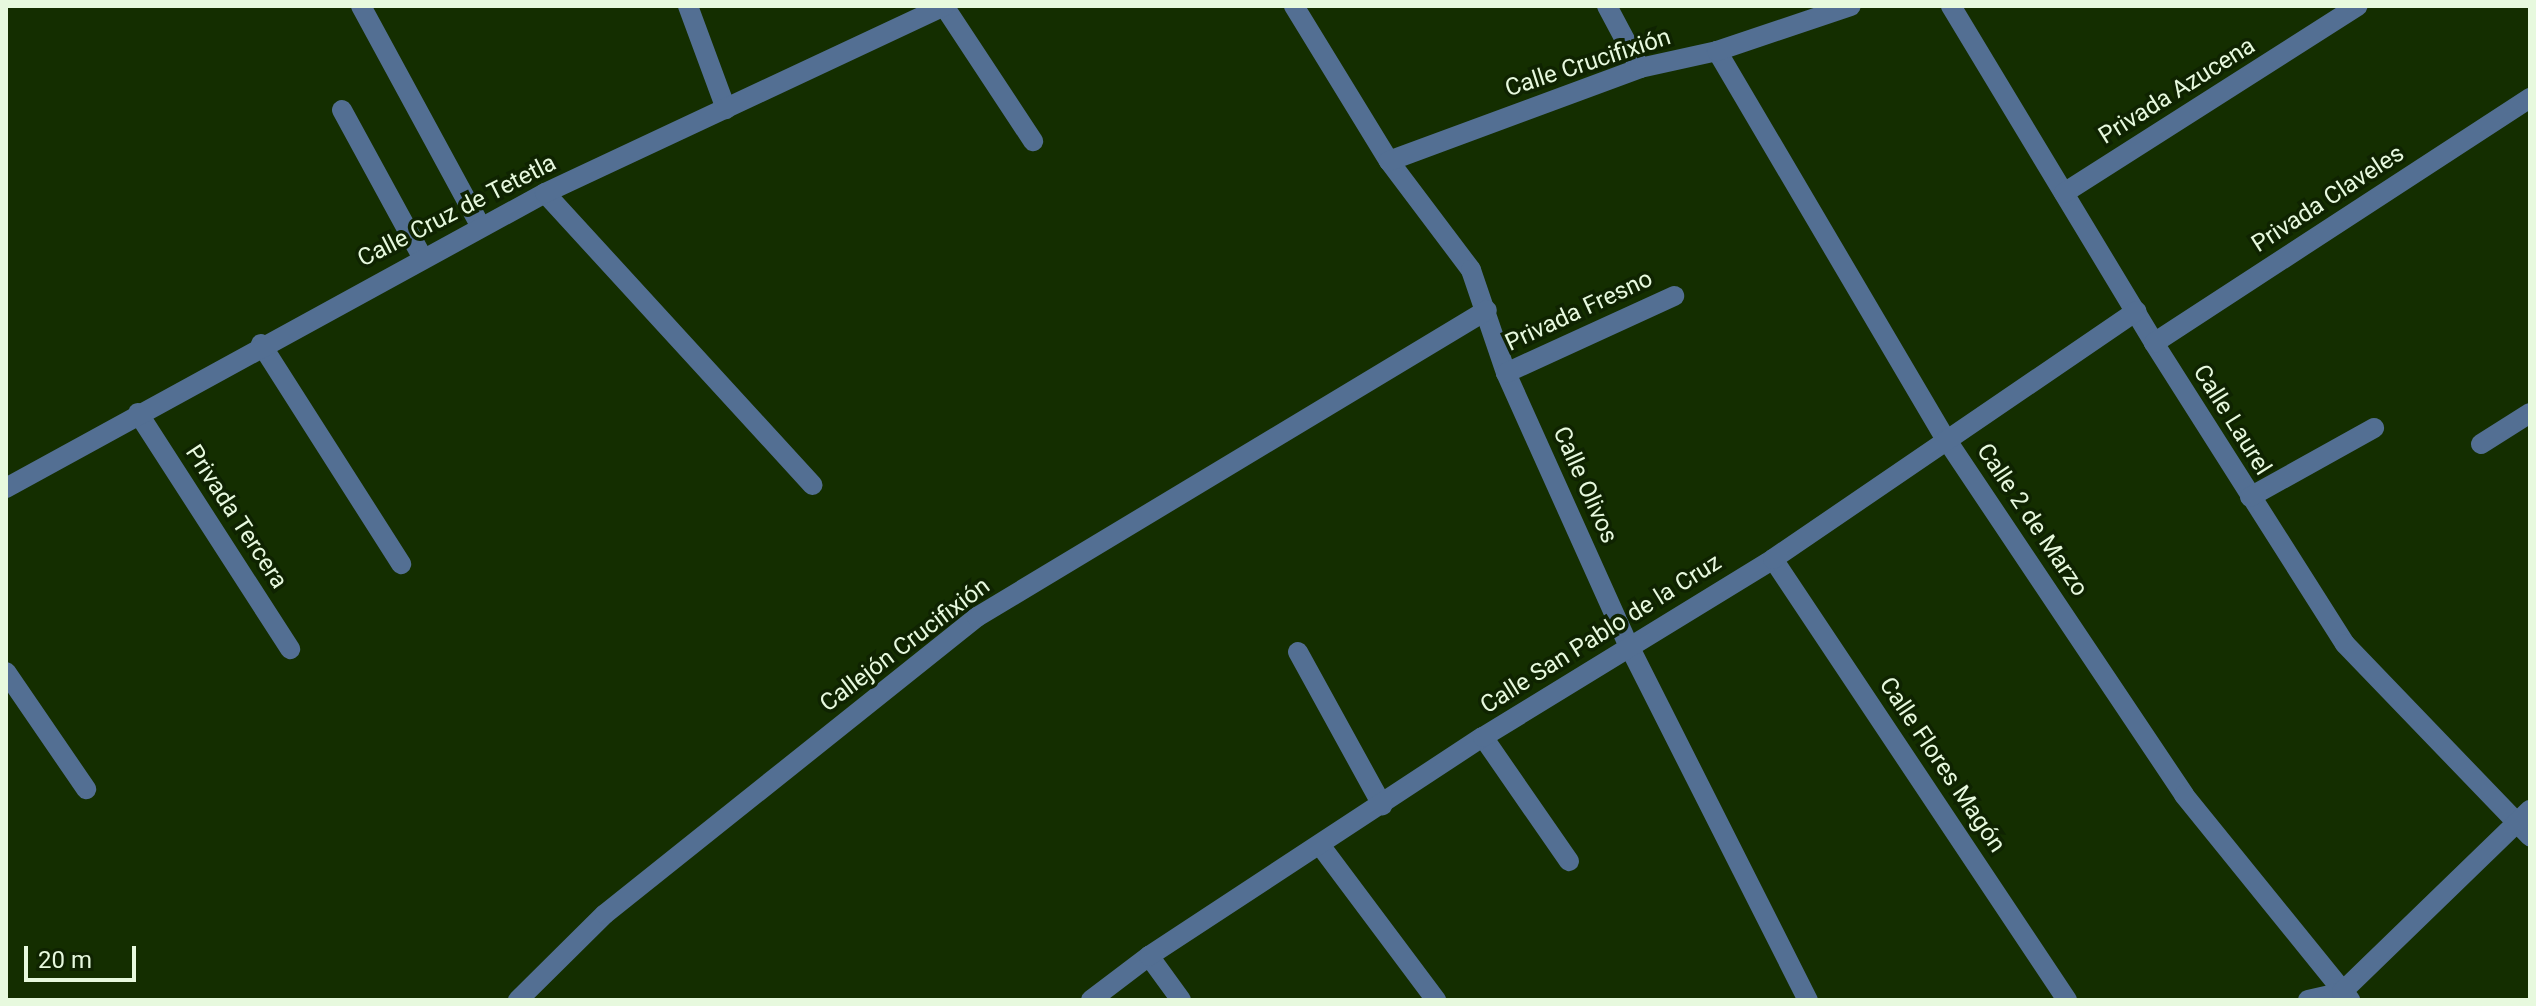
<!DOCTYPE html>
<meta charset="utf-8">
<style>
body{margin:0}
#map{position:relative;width:2536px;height:1006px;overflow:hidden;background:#142e00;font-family:Roboto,sans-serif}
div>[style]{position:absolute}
.minor>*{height:20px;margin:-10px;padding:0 10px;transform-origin:10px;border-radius:10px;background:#536f93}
span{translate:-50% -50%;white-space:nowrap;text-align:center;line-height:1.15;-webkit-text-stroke:7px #0f2301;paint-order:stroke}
.street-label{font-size:24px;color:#e7f9de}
.frame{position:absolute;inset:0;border:8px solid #e7f9de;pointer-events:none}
.scale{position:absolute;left:24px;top:946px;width:112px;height:36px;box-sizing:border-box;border:4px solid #e7f9de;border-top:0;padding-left:10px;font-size:24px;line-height:28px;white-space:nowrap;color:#e7f9de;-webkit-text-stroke:6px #0f2301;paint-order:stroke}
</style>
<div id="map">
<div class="minor">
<i style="left:361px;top:6px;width:251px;rotate:61.5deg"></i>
<i style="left:688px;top:6px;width:110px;rotate:69.7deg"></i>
<i style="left:944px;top:6px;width:162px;rotate:56.6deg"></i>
<i style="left:1294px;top:6px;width:182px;rotate:58.5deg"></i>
<i style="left:1389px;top:161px;width:136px;rotate:53deg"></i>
<i style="left:1471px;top:270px;width:109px;rotate:71.2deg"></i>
<i style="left:1506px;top:373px;width:297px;rotate:65.8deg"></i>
<i style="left:1628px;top:644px;width:399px;rotate:63.2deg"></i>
<i style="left:1607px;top:6px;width:70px;rotate:62deg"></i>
<i style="left:1951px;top:6px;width:393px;rotate:58.9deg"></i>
<i style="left:2154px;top:343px;width:356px;rotate:57.6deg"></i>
<i style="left:2345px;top:644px;width:267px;rotate:46.1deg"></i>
<i style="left:1717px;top:51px;width:451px;rotate:59.5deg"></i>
<i style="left:1946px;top:439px;width:428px;rotate:56.2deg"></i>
<i style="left:2184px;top:795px;width:264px;rotate:51deg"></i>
<i style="left:342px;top:110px;width:167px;rotate:61.4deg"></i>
<i style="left:1389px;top:161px;width:268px;rotate:-20.3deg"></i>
<i style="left:1640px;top:68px;width:79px;rotate:-12.4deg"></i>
<i style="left:1717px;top:51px;width:141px;rotate:-18.6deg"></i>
<i style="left:545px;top:193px;width:396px;rotate:47.5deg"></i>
<i style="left:2064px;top:193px;width:348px;rotate:-32.5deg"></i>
<i style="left:2154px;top:343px;width:449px;rotate:-33.1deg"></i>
<i style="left:261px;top:344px;width:261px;rotate:57.5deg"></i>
<i style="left:1506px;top:373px;width:185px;rotate:-24.6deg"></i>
<i style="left:138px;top:413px;width:281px;rotate:57.2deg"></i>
<i style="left:2481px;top:444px;width:58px;rotate:-32.3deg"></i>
<i style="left:6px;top:488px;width:614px;rotate:-28.69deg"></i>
<i style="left:545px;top:193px;width:441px;rotate:-25.1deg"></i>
<i style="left:2250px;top:497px;width:142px;rotate:-29.1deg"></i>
<i style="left:1773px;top:559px;width:530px;rotate:56.31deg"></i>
<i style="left:1298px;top:652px;width:175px;rotate:61.2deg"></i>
<i style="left:6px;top:672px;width:142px;rotate:55.6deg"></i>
<i style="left:1483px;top:737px;width:151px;rotate:55.3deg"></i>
<i style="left:1320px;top:845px;width:194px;rotate:53.2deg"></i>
<i style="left:1149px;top:956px;width:54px;rotate:54deg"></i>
<i style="left:518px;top:1000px;width:122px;rotate:-44.7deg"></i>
<i style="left:605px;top:914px;width:476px;rotate:-38.6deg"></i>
<i style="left:977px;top:617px;width:595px;rotate:-31.05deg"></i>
<i style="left:1091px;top:1000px;width:73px;rotate:-37.2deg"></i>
<i style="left:1149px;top:956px;width:399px;rotate:-33.3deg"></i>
<i style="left:1483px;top:737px;width:340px;rotate:-31.5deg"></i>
<i style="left:1773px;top:559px;width:440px;rotate:-34.3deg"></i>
<i style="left:2308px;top:1000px;width:35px;rotate:-13deg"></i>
<i style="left:2342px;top:992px;width:262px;rotate:-44.1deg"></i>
</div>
<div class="street-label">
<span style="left:1588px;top:63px;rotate:-18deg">Calle Crucifixión</span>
<span style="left:2177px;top:91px;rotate:-32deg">Privada Azucena</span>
<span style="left:2328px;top:199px;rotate:-33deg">Privada Claveles</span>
<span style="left:457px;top:211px;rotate:-27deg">Calle Cruz de Tetetla</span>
<span style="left:1579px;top:311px;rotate:-25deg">Privada Fresno</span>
<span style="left:2232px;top:420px;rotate:58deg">Calle Laurel</span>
<span style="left:1585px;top:485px;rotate:66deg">Calle Olivos</span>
<span style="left:236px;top:517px;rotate:57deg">Privada Tercera</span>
<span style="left:2032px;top:520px;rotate:56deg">Calle 2 de Marzo</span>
<span style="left:1601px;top:634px;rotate:-32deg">Calle San Pablo de la Cruz</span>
<span style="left:905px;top:645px;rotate:-37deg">Callejón Crucifixión</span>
<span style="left:1942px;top:765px;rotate:56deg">Calle Flores Magón</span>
</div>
<div class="frame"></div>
<div class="scale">20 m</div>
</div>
